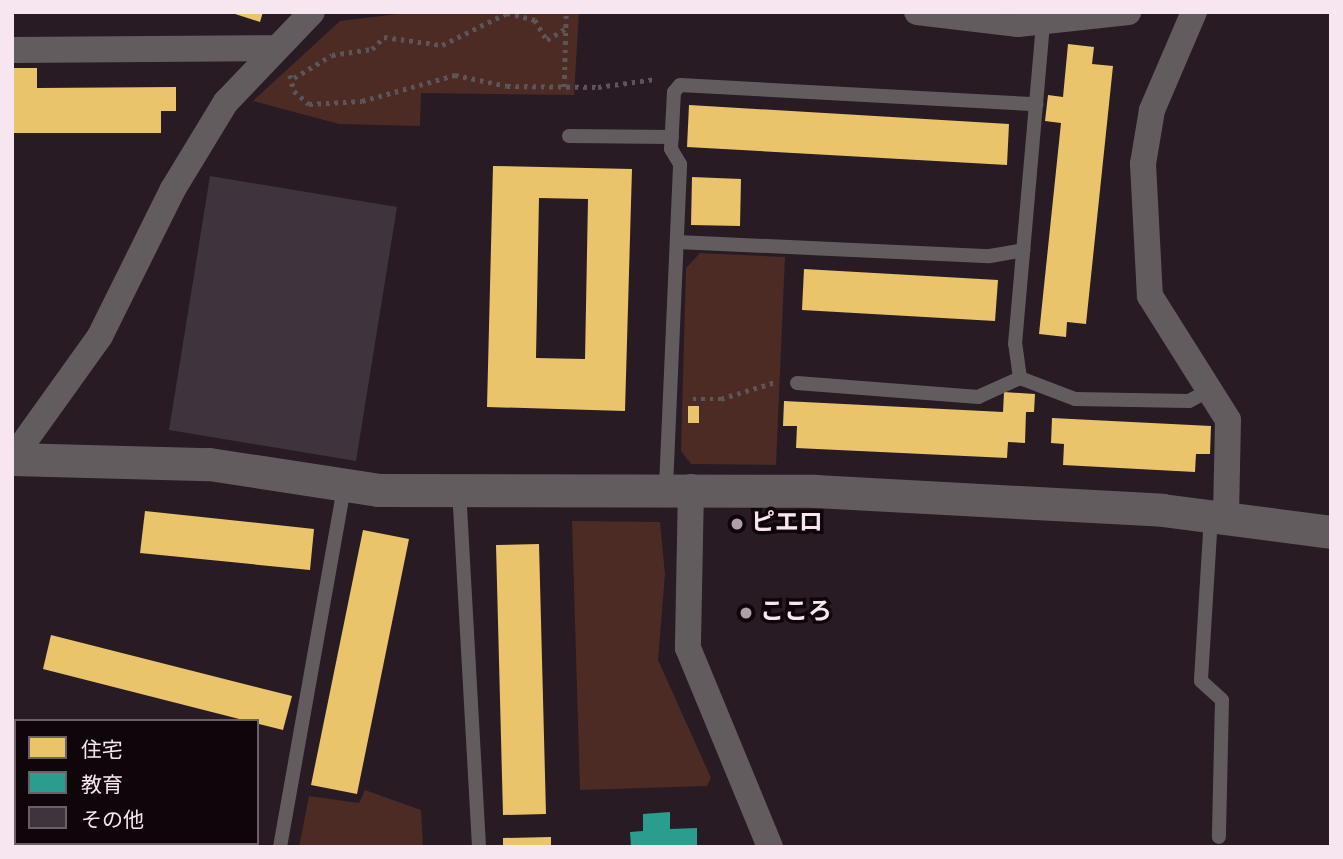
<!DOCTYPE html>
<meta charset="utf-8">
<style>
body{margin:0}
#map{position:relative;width:1343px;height:859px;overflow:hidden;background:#281b24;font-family:"Alegreya Sans","Noto Sans JP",sans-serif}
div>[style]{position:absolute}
.green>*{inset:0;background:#4b2b24}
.homes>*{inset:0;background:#e9c46a}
.schools>*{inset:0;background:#2a9d8f}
.building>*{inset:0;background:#3d343d}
.path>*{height:4.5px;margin-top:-2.25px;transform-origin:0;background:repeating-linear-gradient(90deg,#5c5559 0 3.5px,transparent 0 8.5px)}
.service>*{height:14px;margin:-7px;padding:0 7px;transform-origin:7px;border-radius:7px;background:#635c5e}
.minor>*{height:26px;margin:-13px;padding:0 13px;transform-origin:13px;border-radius:13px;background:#635c5e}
.tertiary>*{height:33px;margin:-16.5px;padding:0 16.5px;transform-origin:16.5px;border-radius:16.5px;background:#635c5e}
.dots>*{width:19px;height:19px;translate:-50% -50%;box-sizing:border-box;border:4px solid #0f060c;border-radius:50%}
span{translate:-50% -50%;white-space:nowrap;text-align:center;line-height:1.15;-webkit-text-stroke:7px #0f060c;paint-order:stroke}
.poi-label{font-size:24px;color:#f7e6f0;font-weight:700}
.left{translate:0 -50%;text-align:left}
.frame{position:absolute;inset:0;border:14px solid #f7e6f0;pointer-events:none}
.legend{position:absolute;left:14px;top:719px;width:245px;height:126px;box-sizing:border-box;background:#0f060c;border:2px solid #6c6067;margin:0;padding:9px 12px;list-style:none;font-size:21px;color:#f7e6f0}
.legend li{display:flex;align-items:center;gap:14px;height:35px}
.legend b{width:35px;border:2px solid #6c6067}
</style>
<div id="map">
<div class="green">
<i style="clip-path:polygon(414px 12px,579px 12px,574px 95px,421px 93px,420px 126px,339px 124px,253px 101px,340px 21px)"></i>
<i style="clip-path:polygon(700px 253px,785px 257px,776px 465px,691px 464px,681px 451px,686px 268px)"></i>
<i style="clip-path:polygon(572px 521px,660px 522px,665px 574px,658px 660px,711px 778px,707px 786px,580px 790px)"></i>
<i style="clip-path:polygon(365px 790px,421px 810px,423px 847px,299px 847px,309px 796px,359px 803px)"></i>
</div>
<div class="homes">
<i style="clip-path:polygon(229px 12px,263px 12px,260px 22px)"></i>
<i style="clip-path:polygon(1068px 44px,1094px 47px,1092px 64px,1113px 66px,1086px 324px,1067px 322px,1066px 337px,1039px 334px,1061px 123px,1045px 121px,1048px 95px,1063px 97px)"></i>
<i style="clip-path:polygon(12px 68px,37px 68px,37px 88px,176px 87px,176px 111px,161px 111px,161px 133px,12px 133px)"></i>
<i style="clip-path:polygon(689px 105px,1009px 124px,1007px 165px,687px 147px)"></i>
<i style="clip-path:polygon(evenodd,493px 166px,632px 169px,625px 411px,487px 407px,493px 166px,539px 198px,588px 199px,585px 359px,536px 358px,539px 198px)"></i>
<i style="clip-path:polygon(692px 177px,741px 179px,740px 226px,691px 225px)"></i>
<i style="clip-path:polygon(804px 269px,998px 280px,995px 321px,802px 310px)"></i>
<i style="clip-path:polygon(1004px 392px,1035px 394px,1034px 412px,1026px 412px,1025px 443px,1008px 442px,1007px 458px,796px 448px,797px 426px,783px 426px,784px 401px,1003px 412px)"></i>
<i style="clip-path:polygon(688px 406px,699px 406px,699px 423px,688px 423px)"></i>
<i style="clip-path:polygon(1052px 418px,1211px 426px,1210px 454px,1196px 454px,1195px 472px,1063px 465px,1064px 444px,1051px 443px)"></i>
<i style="clip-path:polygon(145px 511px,314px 529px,310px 570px,140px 553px)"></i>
<i style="clip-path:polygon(363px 530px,409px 539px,357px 794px,311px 785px)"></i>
<i style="clip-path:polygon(539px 544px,546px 814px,503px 815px,496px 545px)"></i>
<i style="clip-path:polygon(51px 635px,292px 696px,283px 730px,43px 669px)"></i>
<i style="clip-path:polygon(16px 751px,16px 797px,12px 795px)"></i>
<i style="clip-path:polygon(551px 837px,551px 847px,503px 847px,503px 838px)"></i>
<i style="clip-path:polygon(103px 843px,156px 843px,154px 847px)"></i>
</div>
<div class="schools">
<i style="clip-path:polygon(670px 812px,670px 829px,697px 828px,697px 847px,631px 847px,630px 832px,643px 831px,643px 814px)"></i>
</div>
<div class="building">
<i style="clip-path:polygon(210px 176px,397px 207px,356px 461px,169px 430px)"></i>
</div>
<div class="path">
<i style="left:290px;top:75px;width:16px;rotate:76deg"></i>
<i style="left:294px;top:91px;width:20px;rotate:41deg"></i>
<i style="left:309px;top:104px;width:53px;rotate:-3.2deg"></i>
<i style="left:362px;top:101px;width:97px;rotate:-15.6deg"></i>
<i style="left:455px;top:75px;width:53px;rotate:11.9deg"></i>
<i style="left:507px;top:86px;width:91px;rotate:0.6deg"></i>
<i style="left:598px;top:87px;width:59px;rotate:-7.9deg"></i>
<i style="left:294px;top:78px;width:44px;rotate:-31.2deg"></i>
<i style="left:332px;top:55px;width:40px;rotate:-8.5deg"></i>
<i style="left:372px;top:49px;width:17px;rotate:-45deg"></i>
<i style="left:384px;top:37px;width:59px;rotate:7.9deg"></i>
<i style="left:442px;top:45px;width:72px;rotate:-26.2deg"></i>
<i style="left:507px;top:13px;width:29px;rotate:14deg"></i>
<i style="left:535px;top:20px;width:23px;rotate:59deg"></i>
<i style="left:547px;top:40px;width:22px;rotate:-32deg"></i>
<i style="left:564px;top:87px;width:75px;rotate:-88.5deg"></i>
<i style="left:693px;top:399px;width:28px"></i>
<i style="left:721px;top:399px;width:57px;rotate:-17.5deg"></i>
</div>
<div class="service">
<i style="left:569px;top:136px;width:103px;rotate:0.6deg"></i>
<i style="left:677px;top:242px;width:313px;rotate:2.6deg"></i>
<i style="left:990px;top:256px;width:34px;rotate:-10deg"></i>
<i style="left:1020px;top:378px;width:34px;rotate:-98deg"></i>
<i style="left:1015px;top:344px;width:323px;rotate:-85deg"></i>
<i style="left:797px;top:383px;width:182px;rotate:4.4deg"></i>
<i style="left:978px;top:397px;width:46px;rotate:-24.3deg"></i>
<i style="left:1020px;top:378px;width:59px;rotate:20.9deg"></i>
<i style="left:1075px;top:399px;width:114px;rotate:1deg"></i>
<i style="left:1189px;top:401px;width:24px;rotate:-28deg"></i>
<i style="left:666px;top:487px;width:323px;rotate:-87.5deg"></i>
<i style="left:680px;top:164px;width:17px;rotate:-121deg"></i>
<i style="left:671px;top:149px;width:57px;rotate:-87deg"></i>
<i style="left:674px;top:92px;width:9px;rotate:-49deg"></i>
<i style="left:680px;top:85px;width:357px;rotate:3.1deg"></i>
<i style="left:459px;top:489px;width:359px;rotate:86.8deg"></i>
<i style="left:1211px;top:516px;width:165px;rotate:93.5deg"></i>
<i style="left:1201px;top:681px;width:28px;rotate:42deg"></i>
<i style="left:1222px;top:700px;width:137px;rotate:91.3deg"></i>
<i style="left:280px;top:847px;width:367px;rotate:-79.9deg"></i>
</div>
<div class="minor">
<i style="left:917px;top:12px;width:102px;rotate:6.8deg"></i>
<i style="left:1018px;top:24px;width:111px;rotate:-6.2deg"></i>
<i style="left:1194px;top:12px;width:107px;rotate:113.2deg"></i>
<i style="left:1152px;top:110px;width:55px;rotate:99.5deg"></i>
<i style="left:1143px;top:164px;width:132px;rotate:87deg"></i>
<i style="left:1150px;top:296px;width:146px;rotate:57.8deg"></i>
<i style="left:1228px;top:420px;width:98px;rotate:91.2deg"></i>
<i style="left:12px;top:50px;width:261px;rotate:-0.4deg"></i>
<i style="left:12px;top:459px;width:151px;rotate:-54.4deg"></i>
<i style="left:100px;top:336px;width:164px;rotate:-63.6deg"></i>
<i style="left:173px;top:189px;width:102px;rotate:-58.7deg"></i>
<i style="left:226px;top:102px;width:124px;rotate:-46.3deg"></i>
<i style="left:691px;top:487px;width:161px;rotate:91.1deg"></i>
<i style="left:688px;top:648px;width:215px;rotate:67.6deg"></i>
</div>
<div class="tertiary">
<i style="left:12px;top:459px;width:197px;rotate:1.5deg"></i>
<i style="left:209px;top:464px;width:171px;rotate:8.7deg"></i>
<i style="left:378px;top:490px;width:437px;rotate:0.1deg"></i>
<i style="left:815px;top:491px;width:348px;rotate:3.1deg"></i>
<i style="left:1162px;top:510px;width:170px;rotate:7.4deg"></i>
</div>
<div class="dots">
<i style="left:737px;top:524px;background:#af9fa9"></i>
<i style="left:746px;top:613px;background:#af9fa9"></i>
</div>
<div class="poi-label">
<span class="left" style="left:751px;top:524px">ピエロ</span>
<span class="left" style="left:760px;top:613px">こころ</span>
</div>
<div class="frame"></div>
<ul class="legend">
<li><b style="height:19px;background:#e9c46a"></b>住宅</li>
<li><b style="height:19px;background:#2a9d8f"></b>教育</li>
<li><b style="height:19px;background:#3d343d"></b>その他</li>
</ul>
</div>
